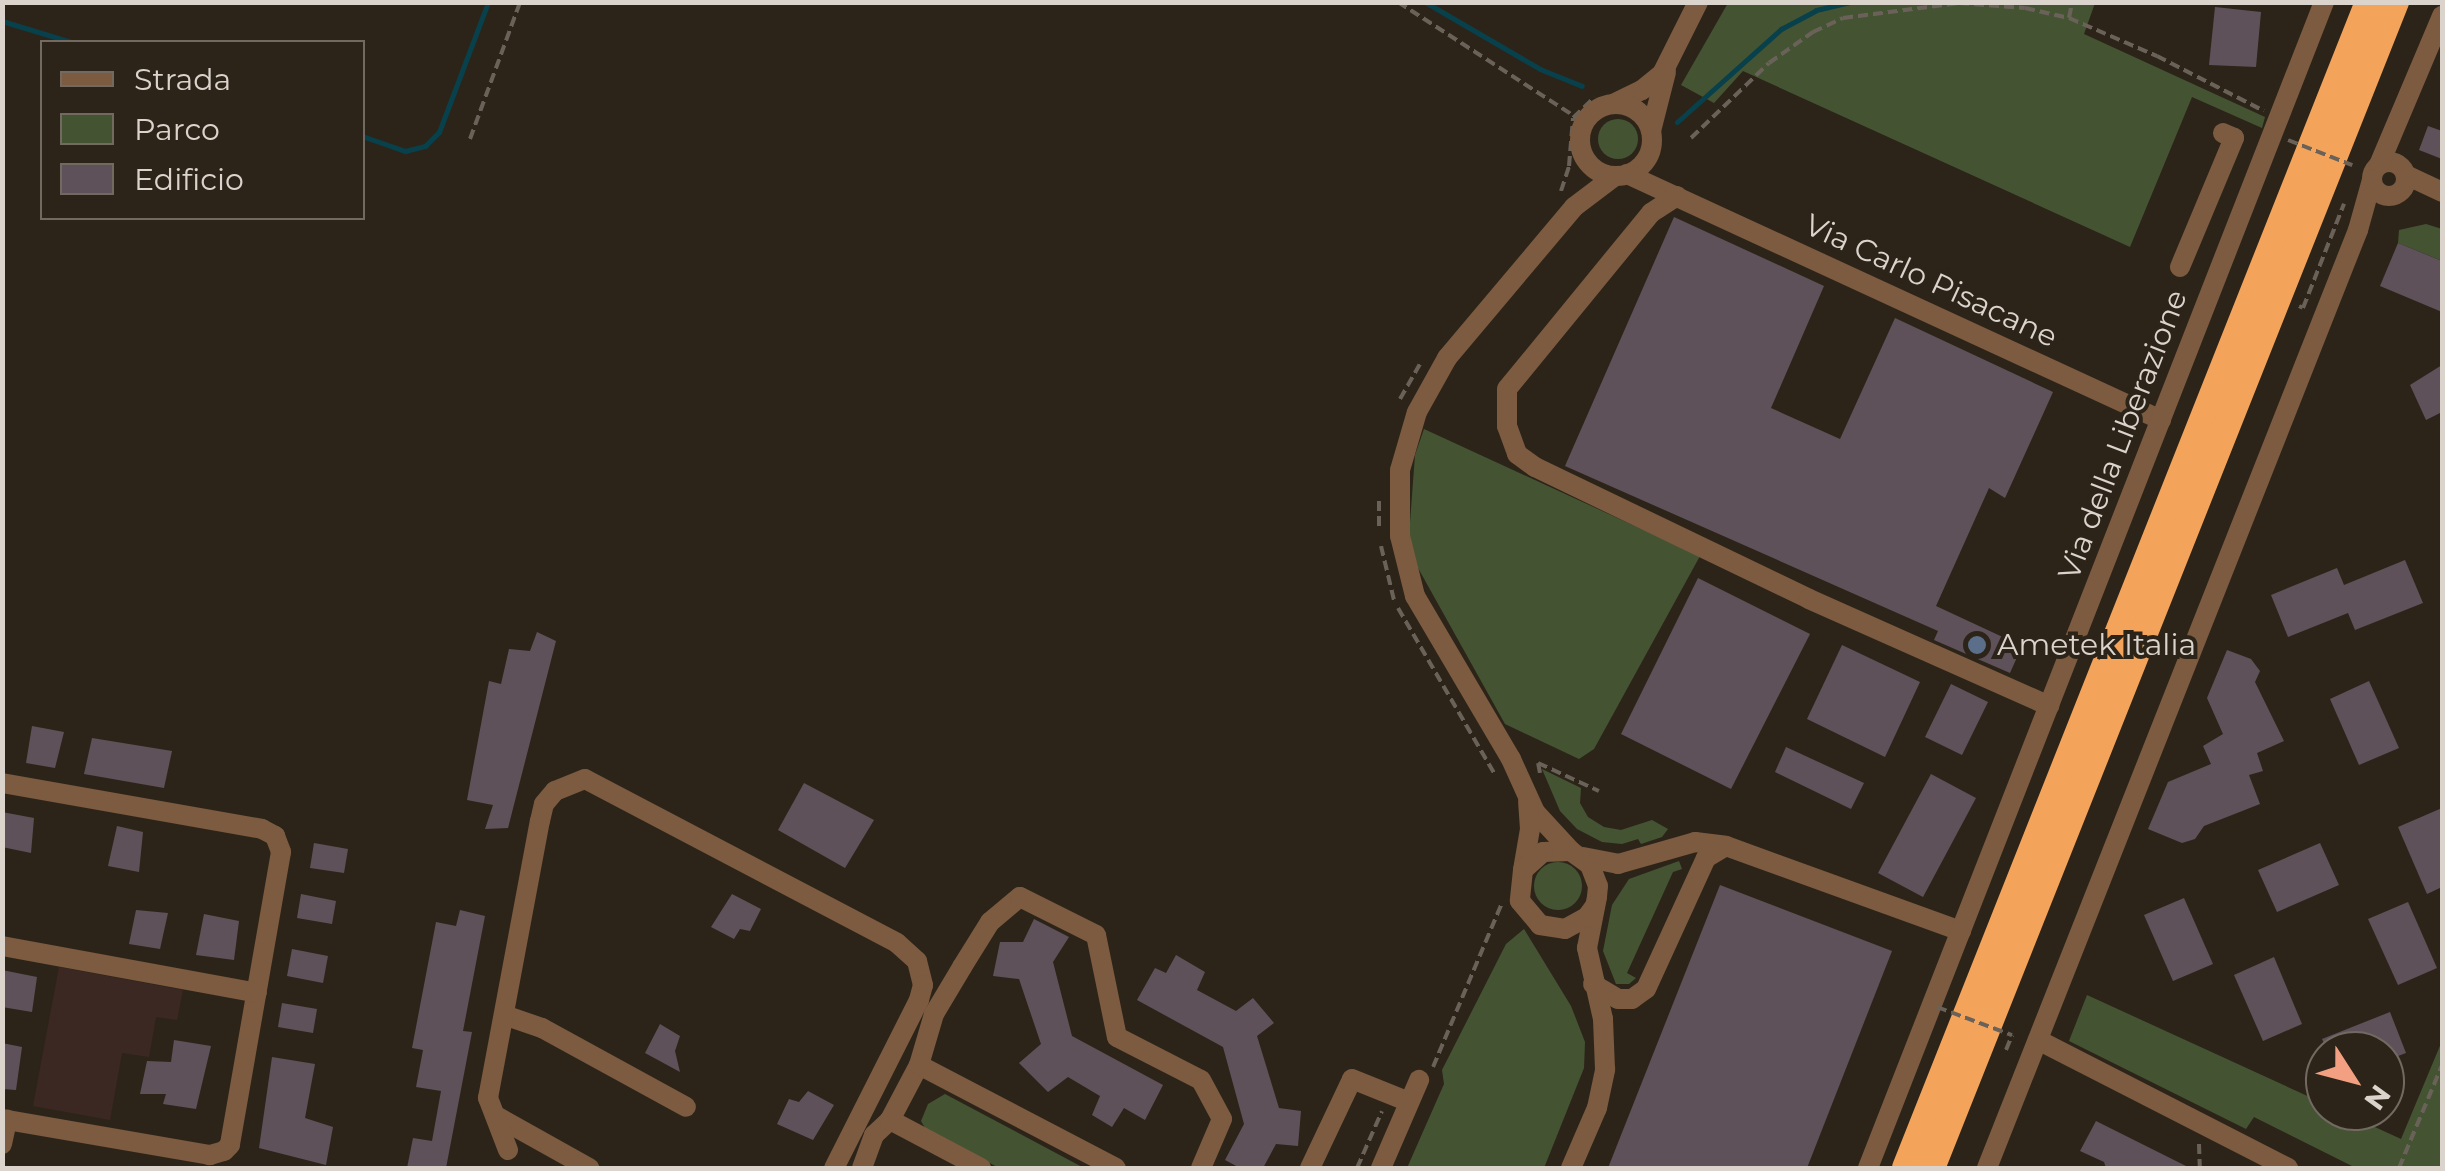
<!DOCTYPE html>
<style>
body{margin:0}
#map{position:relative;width:2445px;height:1171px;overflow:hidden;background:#2d2419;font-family:Montserrat,sans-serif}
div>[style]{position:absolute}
.education>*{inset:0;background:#3b2822}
.green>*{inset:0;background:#445433}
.round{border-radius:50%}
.stream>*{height:5px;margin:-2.5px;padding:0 2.5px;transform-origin:2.5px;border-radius:2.5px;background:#08414b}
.building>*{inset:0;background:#5f515a}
.path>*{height:4px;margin-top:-2px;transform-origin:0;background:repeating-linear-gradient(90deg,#6a6258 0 10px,transparent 0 15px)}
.minor>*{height:20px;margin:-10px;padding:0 10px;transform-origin:10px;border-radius:10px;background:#7c5b40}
.minor>.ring{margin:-10px;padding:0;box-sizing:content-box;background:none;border:20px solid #7c5b40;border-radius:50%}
.highway>*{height:28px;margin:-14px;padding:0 14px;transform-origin:14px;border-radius:14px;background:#f4a35a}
.path-bridge>*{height:4px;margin-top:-2px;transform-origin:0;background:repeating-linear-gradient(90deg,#6a6258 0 10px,transparent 0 15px)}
.dots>*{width:28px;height:28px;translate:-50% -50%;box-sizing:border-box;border:5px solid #2d2419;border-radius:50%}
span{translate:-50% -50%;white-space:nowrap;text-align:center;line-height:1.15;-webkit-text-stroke:8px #2d2419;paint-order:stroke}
.street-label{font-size:30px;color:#dad4cd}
.poi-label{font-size:30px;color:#dad4cd}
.left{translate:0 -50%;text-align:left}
.frame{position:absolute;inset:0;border:5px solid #dad4cd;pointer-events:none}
.legend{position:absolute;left:40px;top:40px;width:325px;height:180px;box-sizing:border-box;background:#2d2419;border:2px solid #726a61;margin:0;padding:12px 18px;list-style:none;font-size:30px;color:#dad4cd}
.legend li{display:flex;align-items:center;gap:20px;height:50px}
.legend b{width:50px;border:2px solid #726a61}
.north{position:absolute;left:2305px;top:1031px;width:100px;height:100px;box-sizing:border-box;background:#2d2419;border:2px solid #726a61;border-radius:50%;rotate:126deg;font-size:28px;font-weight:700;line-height:40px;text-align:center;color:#dad4cd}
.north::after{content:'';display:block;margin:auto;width:35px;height:45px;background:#f2a081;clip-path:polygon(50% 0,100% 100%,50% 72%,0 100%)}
</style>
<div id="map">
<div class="education">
<i style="clip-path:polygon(59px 967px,183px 990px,177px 1020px,156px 1017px,149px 1057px,122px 1053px,110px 1120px,33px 1106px)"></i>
</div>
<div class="green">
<i style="clip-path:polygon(1728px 3px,2095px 3px,2084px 34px,2265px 117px,2262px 128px,2192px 97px,2130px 247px,1743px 71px,1714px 103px,1681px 85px)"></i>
<i class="round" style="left:1598px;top:119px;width:40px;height:40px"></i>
<i style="clip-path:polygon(2426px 224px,2442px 229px,2440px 260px,2398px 243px,2399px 230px)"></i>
<i style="clip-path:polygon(1424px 429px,1700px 556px,1594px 749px,1579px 759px,1505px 724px,1408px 550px,1415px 455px)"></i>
<i style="clip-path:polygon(1542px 769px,1581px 788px,1580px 803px,1588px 817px,1604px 827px,1621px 830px,1652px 820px,1668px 829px,1662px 837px,1641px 844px,1638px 839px,1622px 844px,1602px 842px,1577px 829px,1560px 811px)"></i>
<i style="clip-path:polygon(1679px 861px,1682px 869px,1673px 872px,1627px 973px,1636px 978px,1629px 984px,1616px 984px,1603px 951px,1612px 905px,1629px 879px)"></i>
<i class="round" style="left:1534px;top:862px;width:48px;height:48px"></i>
<i style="clip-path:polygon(1524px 929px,1571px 1006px,1585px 1042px,1584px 1068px,1544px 1168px,1407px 1168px,1444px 1084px,1442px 1070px,1506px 944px)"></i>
<i style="clip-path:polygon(2087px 995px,2325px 1104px,2325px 1111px,2340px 1111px,2401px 1139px,2442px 1041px,2442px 1168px,2356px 1168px,2254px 1117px,2246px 1129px,2069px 1041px)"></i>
<i style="clip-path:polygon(945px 1094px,1084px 1168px,999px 1168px,925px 1128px,921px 1121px,928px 1104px)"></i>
</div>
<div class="stream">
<i style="left:1425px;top:2px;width:133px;rotate:30.2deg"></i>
<i style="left:1540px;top:69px;width:45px;rotate:22deg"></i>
<i style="left:2px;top:21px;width:72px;rotate:16.9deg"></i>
<i style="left:1677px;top:122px;width:140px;rotate:-41.8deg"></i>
<i style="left:1781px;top:29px;width:40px;rotate:-28deg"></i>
<i style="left:1816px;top:10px;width:36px;rotate:-13deg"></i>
<i style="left:362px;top:136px;width:46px;rotate:19.2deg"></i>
<i style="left:405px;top:151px;width:21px;rotate:-14deg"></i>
<i style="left:425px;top:146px;width:20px;rotate:-45deg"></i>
<i style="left:439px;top:132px;width:139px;rotate:-69.3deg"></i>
</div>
<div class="building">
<i style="clip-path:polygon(2215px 7px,2261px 12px,2256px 67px,2209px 65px)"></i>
<i style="clip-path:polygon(2428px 126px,2442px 131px,2442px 159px,2419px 150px)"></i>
<i style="clip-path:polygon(1674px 217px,1824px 286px,1771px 408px,1840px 439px,1895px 318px,2053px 392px,2005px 498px,1989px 488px,1936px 606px,2022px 646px,2010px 673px,1934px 640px,1938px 631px,1565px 466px)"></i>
<i style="clip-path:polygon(2398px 243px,2442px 261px,2442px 312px,2380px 286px)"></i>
<i style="clip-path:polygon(2442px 365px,2442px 412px,2426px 420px,2410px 385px)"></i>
<i style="clip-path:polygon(2405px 560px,2423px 603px,2355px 630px,2348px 613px,2288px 637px,2271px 595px,2337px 568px,2344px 585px)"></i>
<i style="clip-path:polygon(1698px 578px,1810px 634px,1731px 789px,1621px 734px)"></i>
<i style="clip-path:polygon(537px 632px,556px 641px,508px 828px,485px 829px,493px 805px,467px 800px,489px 681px,501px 684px,509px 649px,530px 651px)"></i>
<i style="clip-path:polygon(1842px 645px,1920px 682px,1885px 757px,1807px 719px)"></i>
<i style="clip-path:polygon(2227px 650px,2251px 659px,2260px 671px,2255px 682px,2284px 741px,2257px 753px,2263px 771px,2249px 775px,2260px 804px,2204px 826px,2195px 839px,2182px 843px,2148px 829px,2168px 782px,2211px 764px,2203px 746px,2223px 734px,2207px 698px)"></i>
<i style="clip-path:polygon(2369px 681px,2399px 748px,2359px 765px,2330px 699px)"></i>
<i style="clip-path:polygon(1951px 684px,1988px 702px,1962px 755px,1925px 737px)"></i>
<i style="clip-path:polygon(32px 726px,64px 732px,55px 768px,26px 763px)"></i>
<i style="clip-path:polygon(92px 738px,172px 751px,164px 788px,84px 774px)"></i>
<i style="clip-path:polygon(1786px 747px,1864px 783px,1851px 809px,1775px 772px)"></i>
<i style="clip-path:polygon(1931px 774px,1976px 798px,1923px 897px,1878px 873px)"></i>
<i style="clip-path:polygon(804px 783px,874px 820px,845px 868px,778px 830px)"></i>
<i style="clip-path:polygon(2442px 808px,2442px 887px,2427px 894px,2398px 827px)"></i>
<i style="clip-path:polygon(2px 812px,34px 818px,31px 853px,2px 847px)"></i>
<i style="clip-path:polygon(117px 826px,143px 832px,139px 872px,108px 866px)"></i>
<i style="clip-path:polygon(314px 843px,348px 849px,344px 873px,310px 868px)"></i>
<i style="clip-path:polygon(2320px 843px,2339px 885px,2277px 912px,2258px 870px)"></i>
<i style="clip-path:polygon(1720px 885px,1892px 951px,1807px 1168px,1608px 1168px)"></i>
<i style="clip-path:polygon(301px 894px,336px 901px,332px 924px,297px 918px)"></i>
<i style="clip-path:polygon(732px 894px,761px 909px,750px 931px,740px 929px,734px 939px,711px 927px)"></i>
<i style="clip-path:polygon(2184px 898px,2213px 964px,2173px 981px,2144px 915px)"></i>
<i style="clip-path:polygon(2408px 902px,2437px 968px,2398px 985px,2368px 919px)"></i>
<i style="clip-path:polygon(136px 910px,168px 913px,160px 949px,129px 944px)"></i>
<i style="clip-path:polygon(460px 910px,485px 916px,463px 1031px,472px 1032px,446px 1168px,407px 1168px,413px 1138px,432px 1141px,441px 1091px,416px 1087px,423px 1050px,412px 1048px,436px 922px,456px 926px)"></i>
<i style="clip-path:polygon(204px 914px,239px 921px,234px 960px,196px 955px)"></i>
<i style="clip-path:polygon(1034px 919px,1069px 937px,1053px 962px,1072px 1036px,1163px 1085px,1145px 1120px,1124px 1108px,1112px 1127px,1092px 1115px,1100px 1096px,1068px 1077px,1048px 1092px,1019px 1063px,1041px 1044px,1019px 979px,993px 976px,1000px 942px,1023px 942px)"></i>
<i style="clip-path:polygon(292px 949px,328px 956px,323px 983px,287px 976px)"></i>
<i style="clip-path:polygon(1176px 955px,1205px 972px,1197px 990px,1236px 1011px,1253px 998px,1274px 1023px,1257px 1036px,1279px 1108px,1301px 1111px,1298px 1146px,1276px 1144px,1263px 1168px,1240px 1168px,1225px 1160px,1244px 1124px,1223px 1047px,1137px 1000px,1155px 968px,1166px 973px)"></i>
<i style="clip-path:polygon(2274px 957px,2302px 1024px,2263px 1041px,2234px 975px)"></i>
<i style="clip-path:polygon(2px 970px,37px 977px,32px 1012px,2px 1007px)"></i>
<i style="clip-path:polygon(282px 1003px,317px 1009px,313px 1033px,278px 1027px)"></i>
<i style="clip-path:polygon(2390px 1012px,2406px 1053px,2385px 1061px,2385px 1051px,2327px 1051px,2322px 1039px)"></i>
<i style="clip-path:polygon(660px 1024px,680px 1036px,675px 1051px,680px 1072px,645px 1053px)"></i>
<i style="clip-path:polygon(174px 1040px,211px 1046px,196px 1109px,163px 1104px,166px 1094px,140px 1094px,147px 1061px,171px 1062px)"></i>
<i style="clip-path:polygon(2px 1043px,22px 1047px,16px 1090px,2px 1089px)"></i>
<i style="clip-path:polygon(272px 1057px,315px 1064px,305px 1118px,333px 1127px,326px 1165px,259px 1148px)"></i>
<i style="clip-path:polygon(808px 1091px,834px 1105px,813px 1140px,777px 1124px,789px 1099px,799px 1102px)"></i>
<i style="clip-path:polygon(2096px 1121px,2190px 1168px,2106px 1168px,2104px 1162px,2080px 1151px)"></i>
</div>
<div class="path">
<i style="left:1398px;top:2px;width:223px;rotate:32.9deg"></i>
<i style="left:2069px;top:18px;width:16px;rotate:-79deg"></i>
<i style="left:1691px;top:138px;width:108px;rotate:-43.9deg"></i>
<i style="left:1769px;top:63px;width:54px;rotate:-35.2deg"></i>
<i style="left:1813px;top:32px;width:33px;rotate:-25deg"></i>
<i style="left:1843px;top:18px;width:117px;rotate:-7.4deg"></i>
<i style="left:1959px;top:3px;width:66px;rotate:4.3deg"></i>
<i style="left:2025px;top:8px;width:45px;rotate:12.8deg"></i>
<i style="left:2069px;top:18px;width:96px;rotate:23.4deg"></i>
<i style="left:2157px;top:56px;width:120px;rotate:27.2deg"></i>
<i style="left:470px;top:139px;width:146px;rotate:-69.9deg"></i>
<i style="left:1561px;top:191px;width:26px;rotate:-72deg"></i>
<i style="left:1569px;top:166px;width:48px;rotate:-85.2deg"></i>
<i style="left:1573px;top:118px;width:30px;rotate:-44deg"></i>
<i style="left:2299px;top:306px;width:4px;rotate:27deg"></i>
<i style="left:2303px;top:308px;width:112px;rotate:-68.5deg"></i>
<i style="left:1400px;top:399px;width:40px;rotate:-60.3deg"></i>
<i style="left:1379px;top:501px;width:26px;rotate:90deg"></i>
<i style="left:1381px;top:546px;width:56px;rotate:76.5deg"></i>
<i style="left:1398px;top:608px;width:191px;rotate:59.8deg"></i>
<i style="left:1540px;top:773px;width:10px;rotate:-101deg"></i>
<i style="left:1538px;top:763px;width:67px;rotate:24.7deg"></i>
<i style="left:2006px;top:1050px;width:16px;rotate:-68deg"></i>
<i style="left:1433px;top:1067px;width:176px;rotate:-67.2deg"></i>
<i style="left:2199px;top:1144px;width:24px;rotate:88deg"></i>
<i style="left:1357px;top:1168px;width:62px;rotate:-66.3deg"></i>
<i style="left:2399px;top:1168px;width:112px;rotate:-67.3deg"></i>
</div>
<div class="minor">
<i style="left:1613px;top:104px;width:32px;rotate:-26deg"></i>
<i style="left:1642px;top:90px;width:26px;rotate:-39deg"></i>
<i style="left:1662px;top:74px;width:80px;rotate:-63.4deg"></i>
<i class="ring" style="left:1580px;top:104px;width:52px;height:52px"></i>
<i style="left:1651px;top:131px;width:61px;rotate:-75.7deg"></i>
<i class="ring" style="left:2372px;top:162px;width:14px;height:14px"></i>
<i style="left:2379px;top:165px;width:162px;rotate:-67.1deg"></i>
<i style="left:1627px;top:174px;width:588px;rotate:24.73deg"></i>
<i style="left:2406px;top:175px;width:40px;rotate:25deg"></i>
<i style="left:1677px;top:196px;width:31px;rotate:147deg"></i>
<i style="left:1651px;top:213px;width:227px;rotate:129.3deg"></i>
<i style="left:1507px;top:389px;width:37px;rotate:90deg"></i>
<i style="left:1507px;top:426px;width:30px;rotate:70deg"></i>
<i style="left:1517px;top:454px;width:22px;rotate:36deg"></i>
<i style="left:1535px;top:467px;width:304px;rotate:25.7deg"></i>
<i style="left:1809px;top:599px;width:263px;rotate:24deg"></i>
<i style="left:2180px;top:267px;width:140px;rotate:-67.3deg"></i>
<i style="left:2234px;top:138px;width:12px;rotate:-156deg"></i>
<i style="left:2px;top:783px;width:264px;rotate:10deg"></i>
<i style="left:262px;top:829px;width:15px;rotate:28deg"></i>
<i style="left:275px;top:836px;width:17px;rotate:69deg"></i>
<i style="left:281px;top:852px;width:297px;rotate:99.9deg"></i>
<i style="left:230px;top:1145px;width:8px;rotate:135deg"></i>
<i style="left:224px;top:1151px;width:15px;rotate:164deg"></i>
<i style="left:210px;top:1155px;width:211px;rotate:-170.2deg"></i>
<i style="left:1571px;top:851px;width:53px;rotate:-132.7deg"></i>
<i style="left:1535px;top:812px;width:58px;rotate:-114.4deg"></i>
<i style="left:1511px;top:759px;width:189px;rotate:-120.5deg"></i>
<i style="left:1415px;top:596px;width:62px;rotate:-104deg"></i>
<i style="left:1400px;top:536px;width:66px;rotate:-90deg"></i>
<i style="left:1400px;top:470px;width:60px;rotate:-73.7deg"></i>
<i style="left:1417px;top:412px;width:62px;rotate:-60.9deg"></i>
<i style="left:1447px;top:358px;width:197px;rotate:-49.9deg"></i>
<i style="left:1574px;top:207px;width:51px;rotate:-37.1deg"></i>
<i style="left:1583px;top:857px;width:36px;rotate:11deg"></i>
<i style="left:1618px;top:864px;width:80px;rotate:-15.9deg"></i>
<i style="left:1695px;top:842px;width:31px;rotate:7deg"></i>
<i style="left:1726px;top:846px;width:250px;rotate:19.9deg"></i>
<i style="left:1523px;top:870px;width:42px;rotate:-80.3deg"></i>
<i style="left:1530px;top:829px;width:27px;rotate:-94deg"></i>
<i style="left:2px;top:946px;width:259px;rotate:10.4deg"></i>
<i style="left:1593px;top:984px;width:29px;rotate:31deg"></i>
<i style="left:1618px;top:999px;width:14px"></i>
<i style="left:1632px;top:999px;width:17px;rotate:-36deg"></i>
<i style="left:1646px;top:989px;width:144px;rotate:-65.4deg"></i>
<i style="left:1706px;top:858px;width:23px;rotate:-31deg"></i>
<i style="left:504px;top:1015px;width:40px;rotate:18.9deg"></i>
<i style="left:542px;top:1028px;width:164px;rotate:28.7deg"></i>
<i style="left:2038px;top:1040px;width:281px;rotate:27.1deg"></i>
<i style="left:919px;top:1065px;width:53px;rotate:-73.6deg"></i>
<i style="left:934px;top:1014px;width:55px;rotate:-59.2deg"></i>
<i style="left:962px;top:967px;width:53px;rotate:-58.1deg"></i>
<i style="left:990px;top:922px;width:39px;rotate:-40deg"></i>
<i style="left:1020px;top:897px;width:85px;rotate:26.6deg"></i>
<i style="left:1096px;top:935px;width:104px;rotate:78.4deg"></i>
<i style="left:1117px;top:1037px;width:94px;rotate:27.1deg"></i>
<i style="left:1201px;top:1080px;width:44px;rotate:61.7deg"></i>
<i style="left:1222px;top:1119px;width:53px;rotate:113.2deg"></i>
<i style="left:496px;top:1116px;width:107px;rotate:29.2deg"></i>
<i style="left:2px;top:1144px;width:25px;rotate:-78deg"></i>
<i style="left:508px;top:1150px;width:56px;rotate:-111deg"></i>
<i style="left:488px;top:1098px;width:282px;rotate:-79.4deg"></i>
<i style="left:540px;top:821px;width:17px;rotate:-77deg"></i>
<i style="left:544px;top:804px;width:17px;rotate:-50deg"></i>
<i style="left:555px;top:791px;width:32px;rotate:-22deg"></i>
<i style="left:585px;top:779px;width:352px;rotate:27.7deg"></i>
<i style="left:897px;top:943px;width:27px;rotate:42deg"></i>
<i style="left:917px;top:961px;width:25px;rotate:76deg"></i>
<i style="left:923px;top:985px;width:16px;rotate:105deg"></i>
<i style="left:919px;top:1000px;width:188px;rotate:116.8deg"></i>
<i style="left:862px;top:1168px;width:35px;rotate:-70deg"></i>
<i style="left:874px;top:1135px;width:22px;rotate:-43deg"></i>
<i style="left:981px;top:1168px;width:103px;rotate:-152.2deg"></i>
<i style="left:890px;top:1120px;width:62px;rotate:-62.2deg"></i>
<i style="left:919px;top:1065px;width:222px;rotate:27.6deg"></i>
<i style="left:1310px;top:1168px;width:98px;rotate:-64.7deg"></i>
<i style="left:1352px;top:1079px;width:61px;rotate:22deg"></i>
<i style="left:1381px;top:1168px;width:96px;rotate:-66.6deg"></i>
<i style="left:1571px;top:1168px;width:65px;rotate:-66.6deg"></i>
<i style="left:1597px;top:1108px;width:40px;rotate:-78deg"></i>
<i style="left:1605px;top:1069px;width:50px;rotate:-92.3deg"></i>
<i style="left:1603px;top:1019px;width:73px;rotate:-102.7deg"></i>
<i style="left:1587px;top:948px;width:52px;rotate:-78.9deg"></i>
<i style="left:1597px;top:897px;width:11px;rotate:-85deg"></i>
<i style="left:1598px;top:886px;width:22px;rotate:-111deg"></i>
<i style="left:1590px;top:865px;width:24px;rotate:-144deg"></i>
<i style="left:1571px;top:851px;width:28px;rotate:178deg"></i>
<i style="left:1543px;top:852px;width:27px;rotate:138deg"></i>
<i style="left:1523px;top:870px;width:31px;rotate:96deg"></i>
<i style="left:1520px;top:901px;width:31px;rotate:50deg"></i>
<i style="left:1540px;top:925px;width:25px;rotate:9deg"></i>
<i style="left:1565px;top:929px;width:25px;rotate:-29deg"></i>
<i style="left:1587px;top:917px;width:14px;rotate:-54deg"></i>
<i style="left:1868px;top:1168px;width:1252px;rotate:-68.64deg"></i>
<i style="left:1987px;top:1168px;width:1009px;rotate:-68.42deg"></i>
<i style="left:2358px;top:230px;width:52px;rotate:-74.4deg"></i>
</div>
<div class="highway">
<i style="left:1906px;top:1168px;width:1255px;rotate:-68.34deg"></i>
<i style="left:1931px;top:1168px;width:1255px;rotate:-68.3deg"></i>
</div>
<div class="path-bridge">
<i style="left:2288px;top:140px;width:69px;rotate:21.3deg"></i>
<i style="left:1937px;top:1007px;width:80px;rotate:20.5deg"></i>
</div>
<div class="dots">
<i style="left:1977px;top:645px;background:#5c6f8a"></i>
</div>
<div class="street-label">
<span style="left:1931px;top:281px;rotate:25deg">Via Carlo Pisacane</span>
<span style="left:2123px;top:435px;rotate:-69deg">Via della Liberazione</span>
</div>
<div class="poi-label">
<span class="left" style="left:1997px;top:645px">Ametek Italia</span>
</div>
<div class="frame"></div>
<ul class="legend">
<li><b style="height:12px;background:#7c5b40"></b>Strada</li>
<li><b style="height:28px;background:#445433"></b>Parco</li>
<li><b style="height:28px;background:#5f515a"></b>Edificio</li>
</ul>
<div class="north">N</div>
</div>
